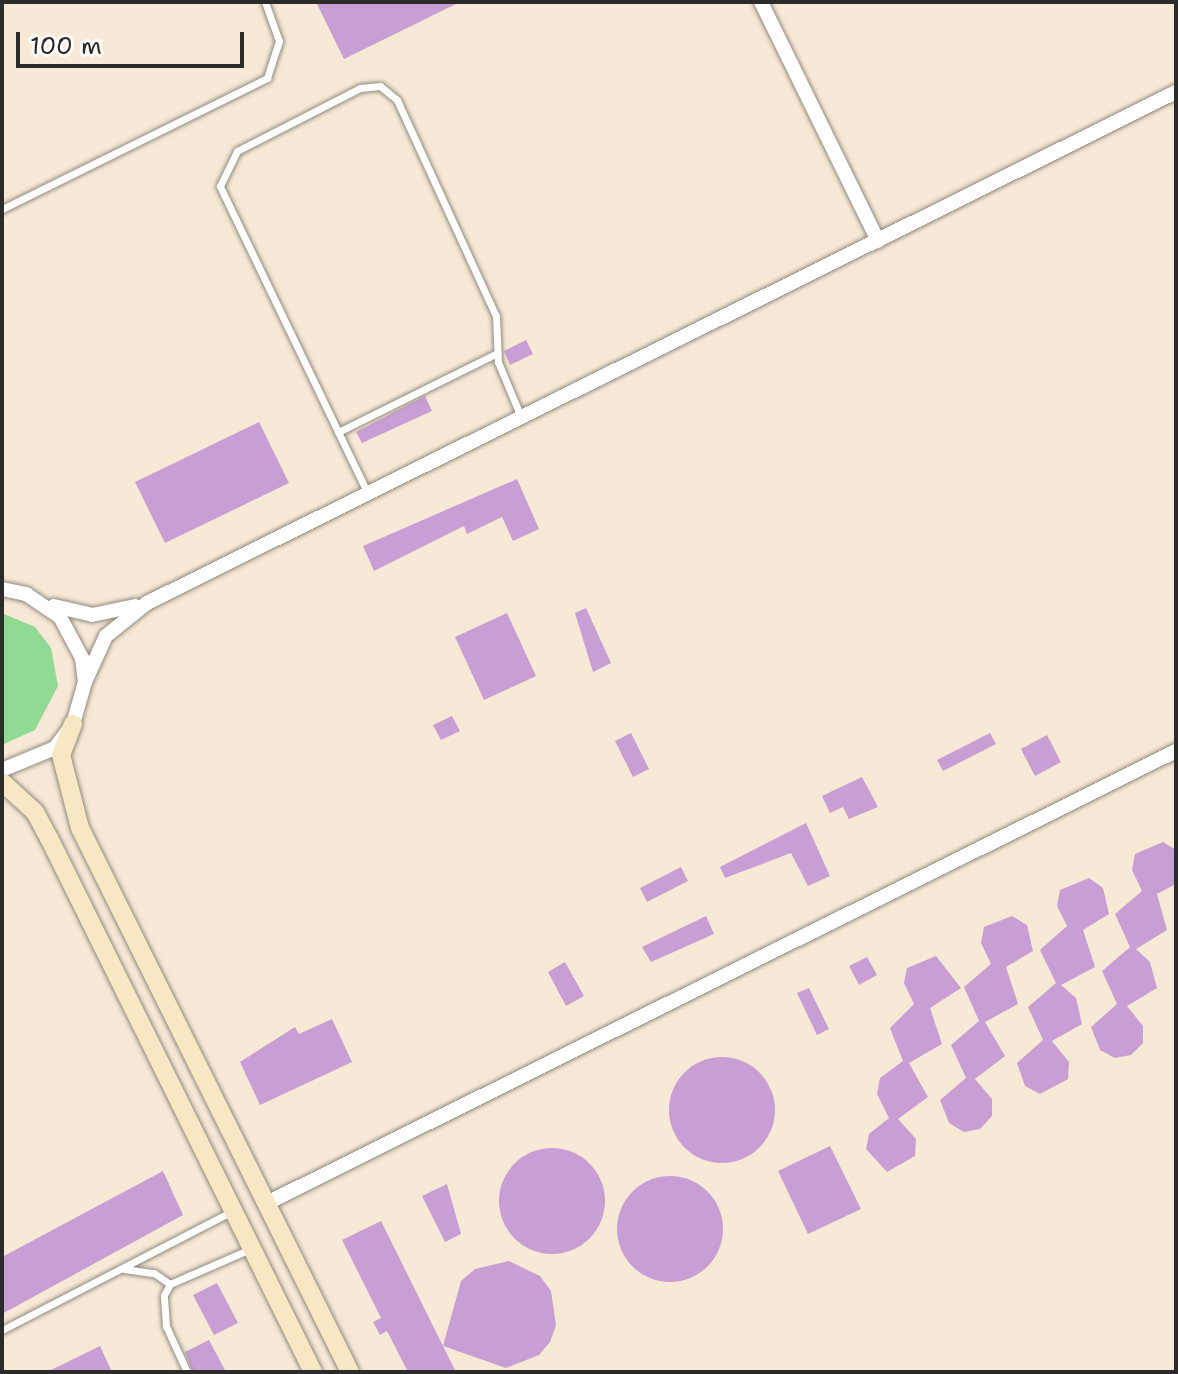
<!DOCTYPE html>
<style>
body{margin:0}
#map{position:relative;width:1178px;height:1374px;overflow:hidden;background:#f7e9d5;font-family:"Shantell Sans",sans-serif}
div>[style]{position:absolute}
.green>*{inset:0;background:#91da96}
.building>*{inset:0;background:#c89fd4}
.round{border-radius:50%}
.roads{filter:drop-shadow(0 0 2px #918a80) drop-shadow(0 0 2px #918a80)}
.lane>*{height:7px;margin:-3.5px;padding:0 3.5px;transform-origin:3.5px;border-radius:3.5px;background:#fff}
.street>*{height:14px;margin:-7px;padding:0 7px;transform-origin:7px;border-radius:7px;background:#fff}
.secondary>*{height:18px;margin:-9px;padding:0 9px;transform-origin:9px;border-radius:9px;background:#f7e8c3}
span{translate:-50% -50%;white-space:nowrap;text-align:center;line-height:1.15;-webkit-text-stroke:8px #fdfcf7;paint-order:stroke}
.frame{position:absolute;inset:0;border:4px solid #2b2b2b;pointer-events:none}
.scale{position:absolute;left:16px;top:32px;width:228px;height:36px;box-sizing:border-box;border:4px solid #2b2b2b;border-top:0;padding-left:10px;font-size:24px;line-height:28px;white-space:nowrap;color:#2b2b2b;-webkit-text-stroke:6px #fdfcf7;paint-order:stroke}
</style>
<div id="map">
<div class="green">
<i style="clip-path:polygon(2px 613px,35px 627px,51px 648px,58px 686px,35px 730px,2px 745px)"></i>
</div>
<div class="building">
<i style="clip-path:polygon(316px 2px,460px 2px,344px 59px)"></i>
<i style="clip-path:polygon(526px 340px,533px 354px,510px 365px,504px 351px)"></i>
<i style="clip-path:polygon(425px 396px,432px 411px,362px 443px,356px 432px)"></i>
<i style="clip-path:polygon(259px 422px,289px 483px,165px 543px,135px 482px)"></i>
<i style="clip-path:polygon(517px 479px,539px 529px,513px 541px,502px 517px,467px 534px,464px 526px,374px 571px,363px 546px)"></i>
<i style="clip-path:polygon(586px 608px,611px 663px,593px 672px,575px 613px)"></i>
<i style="clip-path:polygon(507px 613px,536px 676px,484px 700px,455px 637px)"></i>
<i style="clip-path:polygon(452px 716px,460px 731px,441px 740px,433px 725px)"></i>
<i style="clip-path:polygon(631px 733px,649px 769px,633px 777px,615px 741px)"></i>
<i style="clip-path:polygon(990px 733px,996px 744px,943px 771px,937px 760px)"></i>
<i style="clip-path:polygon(1047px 735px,1061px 762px,1035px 776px,1021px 749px)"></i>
<i style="clip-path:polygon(862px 777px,878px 807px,849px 819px,843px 807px,830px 813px,822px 796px)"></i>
<i style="clip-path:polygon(806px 823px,830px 876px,808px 886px,791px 853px,725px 878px,720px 867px)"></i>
<i style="clip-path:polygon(1163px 842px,1176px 850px,1176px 884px,1157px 894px,1167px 930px,1136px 949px,1150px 962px,1157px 988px,1127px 1006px,1143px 1026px,1143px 1043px,1131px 1055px,1115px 1058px,1100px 1050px,1091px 1027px,1117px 1004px,1102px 971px,1130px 947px,1115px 914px,1142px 891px,1132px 870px,1135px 854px)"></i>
<i style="clip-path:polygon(681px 867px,688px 881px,647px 902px,640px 888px)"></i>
<i style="clip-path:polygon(1089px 878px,1103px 888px,1109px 914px,1083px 930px,1095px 967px,1061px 985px,1076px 998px,1082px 1024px,1052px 1041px,1069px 1062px,1068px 1079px,1040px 1094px,1025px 1086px,1017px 1063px,1043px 1040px,1028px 1007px,1056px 983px,1040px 950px,1067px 926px,1057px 906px,1060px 890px)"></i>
<i style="clip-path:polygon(706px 916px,714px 934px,651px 962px,642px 947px)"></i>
<i style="clip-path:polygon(1012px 916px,1027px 925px,1033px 951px,1006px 967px,1018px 1004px,985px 1022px,1005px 1056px,975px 1079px,992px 1099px,992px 1116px,980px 1129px,964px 1132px,949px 1123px,940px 1100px,966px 1078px,951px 1045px,979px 1021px,964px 987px,991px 964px,981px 943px,984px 927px)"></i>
<i style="clip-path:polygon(936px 956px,961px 988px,930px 1008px,942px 1044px,909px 1063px,928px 1097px,898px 1119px,916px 1139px,915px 1156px,887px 1172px,866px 1149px,869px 1134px,889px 1118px,877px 1094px,880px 1078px,903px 1061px,890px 1028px,914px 1004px,904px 983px,907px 968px)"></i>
<i style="clip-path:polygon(867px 957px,877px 975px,859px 985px,849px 966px)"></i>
<i style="clip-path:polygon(565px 962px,584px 996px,566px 1006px,548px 972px)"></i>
<i style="clip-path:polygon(809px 988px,829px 1029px,817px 1035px,797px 993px)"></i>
<i style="clip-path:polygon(332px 1019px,352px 1062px,260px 1105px,240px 1062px,295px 1027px,299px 1034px)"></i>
<i class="round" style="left:669px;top:1057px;width:106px;height:106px"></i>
<i style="clip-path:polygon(830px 1146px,861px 1209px,808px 1234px,778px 1171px)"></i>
<i class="round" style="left:499px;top:1148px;width:106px;height:106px"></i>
<i style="clip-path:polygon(163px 1171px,183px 1215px,2px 1314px,2px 1257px)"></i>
<i class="round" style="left:617px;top:1176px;width:106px;height:106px"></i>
<i style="clip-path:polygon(447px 1184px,461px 1234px,445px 1242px,422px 1196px)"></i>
<i style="clip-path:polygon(381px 1221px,443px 1346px,461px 1281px,475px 1269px,509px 1261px,540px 1276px,551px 1291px,556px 1325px,550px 1342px,539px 1355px,506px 1368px,443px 1346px,456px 1372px,408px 1372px,387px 1331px,380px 1335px,373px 1322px,381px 1318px,342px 1240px)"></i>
<i style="clip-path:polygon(217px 1283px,238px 1323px,214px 1335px,193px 1295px)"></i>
<i style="clip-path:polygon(209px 1340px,226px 1372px,193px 1372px,185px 1352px)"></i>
<i style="clip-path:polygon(100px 1346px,112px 1372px,47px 1372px)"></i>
</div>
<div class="roads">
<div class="lane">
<i style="left:2px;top:209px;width:296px;rotate:-26.3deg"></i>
<i style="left:267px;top:78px;width:39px;rotate:-72deg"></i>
<i style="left:279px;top:41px;width:41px;rotate:-109.7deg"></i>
<i style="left:338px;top:432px;width:178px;rotate:-26.4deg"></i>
<i style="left:368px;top:494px;width:342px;rotate:-115.7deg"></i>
<i style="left:220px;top:186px;width:39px;rotate:-64deg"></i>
<i style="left:237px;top:151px;width:138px;rotate:-27.1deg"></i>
<i style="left:360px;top:88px;width:20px;rotate:-6deg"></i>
<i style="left:380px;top:86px;width:22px;rotate:39deg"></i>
<i style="left:397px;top:100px;width:238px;rotate:65.4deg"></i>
<i style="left:496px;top:316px;width:46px;rotate:87.5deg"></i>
<i style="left:498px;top:362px;width:60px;rotate:67.3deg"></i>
<i style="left:124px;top:1269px;width:30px;rotate:8deg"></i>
<i style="left:154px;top:1273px;width:19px;rotate:35deg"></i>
<i style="left:2px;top:1330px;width:258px;rotate:-27.3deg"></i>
<i style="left:187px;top:1372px;width:51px;rotate:-114.5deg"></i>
<i style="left:166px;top:1326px;width:31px;rotate:-94deg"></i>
<i style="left:164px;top:1295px;width:13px;rotate:-61deg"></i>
<i style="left:170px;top:1284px;width:87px;rotate:-23.6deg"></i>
</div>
<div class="street">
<i style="left:761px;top:2px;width:266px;rotate:63.9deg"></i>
<i style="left:2px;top:589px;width:25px;rotate:12deg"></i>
<i style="left:26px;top:594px;width:41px;rotate:34.1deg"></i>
<i style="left:60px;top:617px;width:47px;rotate:61.8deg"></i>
<i style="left:82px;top:658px;width:24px;rotate:83deg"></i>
<i style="left:85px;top:682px;width:44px;rotate:105.9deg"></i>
<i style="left:73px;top:724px;width:30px;rotate:127deg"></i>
<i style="left:55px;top:748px;width:57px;rotate:157.5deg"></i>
<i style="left:54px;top:606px;width:39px;rotate:13deg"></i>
<i style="left:92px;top:615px;width:44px;rotate:-11.8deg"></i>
<i style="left:85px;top:682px;width:51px;rotate:-65.5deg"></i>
<i style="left:106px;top:636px;width:53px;rotate:-38.8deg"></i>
<i style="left:147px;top:603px;width:1149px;rotate:-26.41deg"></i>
<i style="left:267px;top:1203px;width:1015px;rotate:-26.44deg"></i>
</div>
<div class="secondary">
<i style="left:73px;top:724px;width:33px;rotate:111deg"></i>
<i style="left:61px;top:755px;width:75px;rotate:75.4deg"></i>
<i style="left:80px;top:828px;width:607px;rotate:63.6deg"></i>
<i style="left:2px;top:782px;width:45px;rotate:42.3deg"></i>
<i style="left:35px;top:812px;width:30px;rotate:62deg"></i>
<i style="left:49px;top:838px;width:596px;rotate:63.69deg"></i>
</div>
</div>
<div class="frame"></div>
<div class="scale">100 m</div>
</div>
